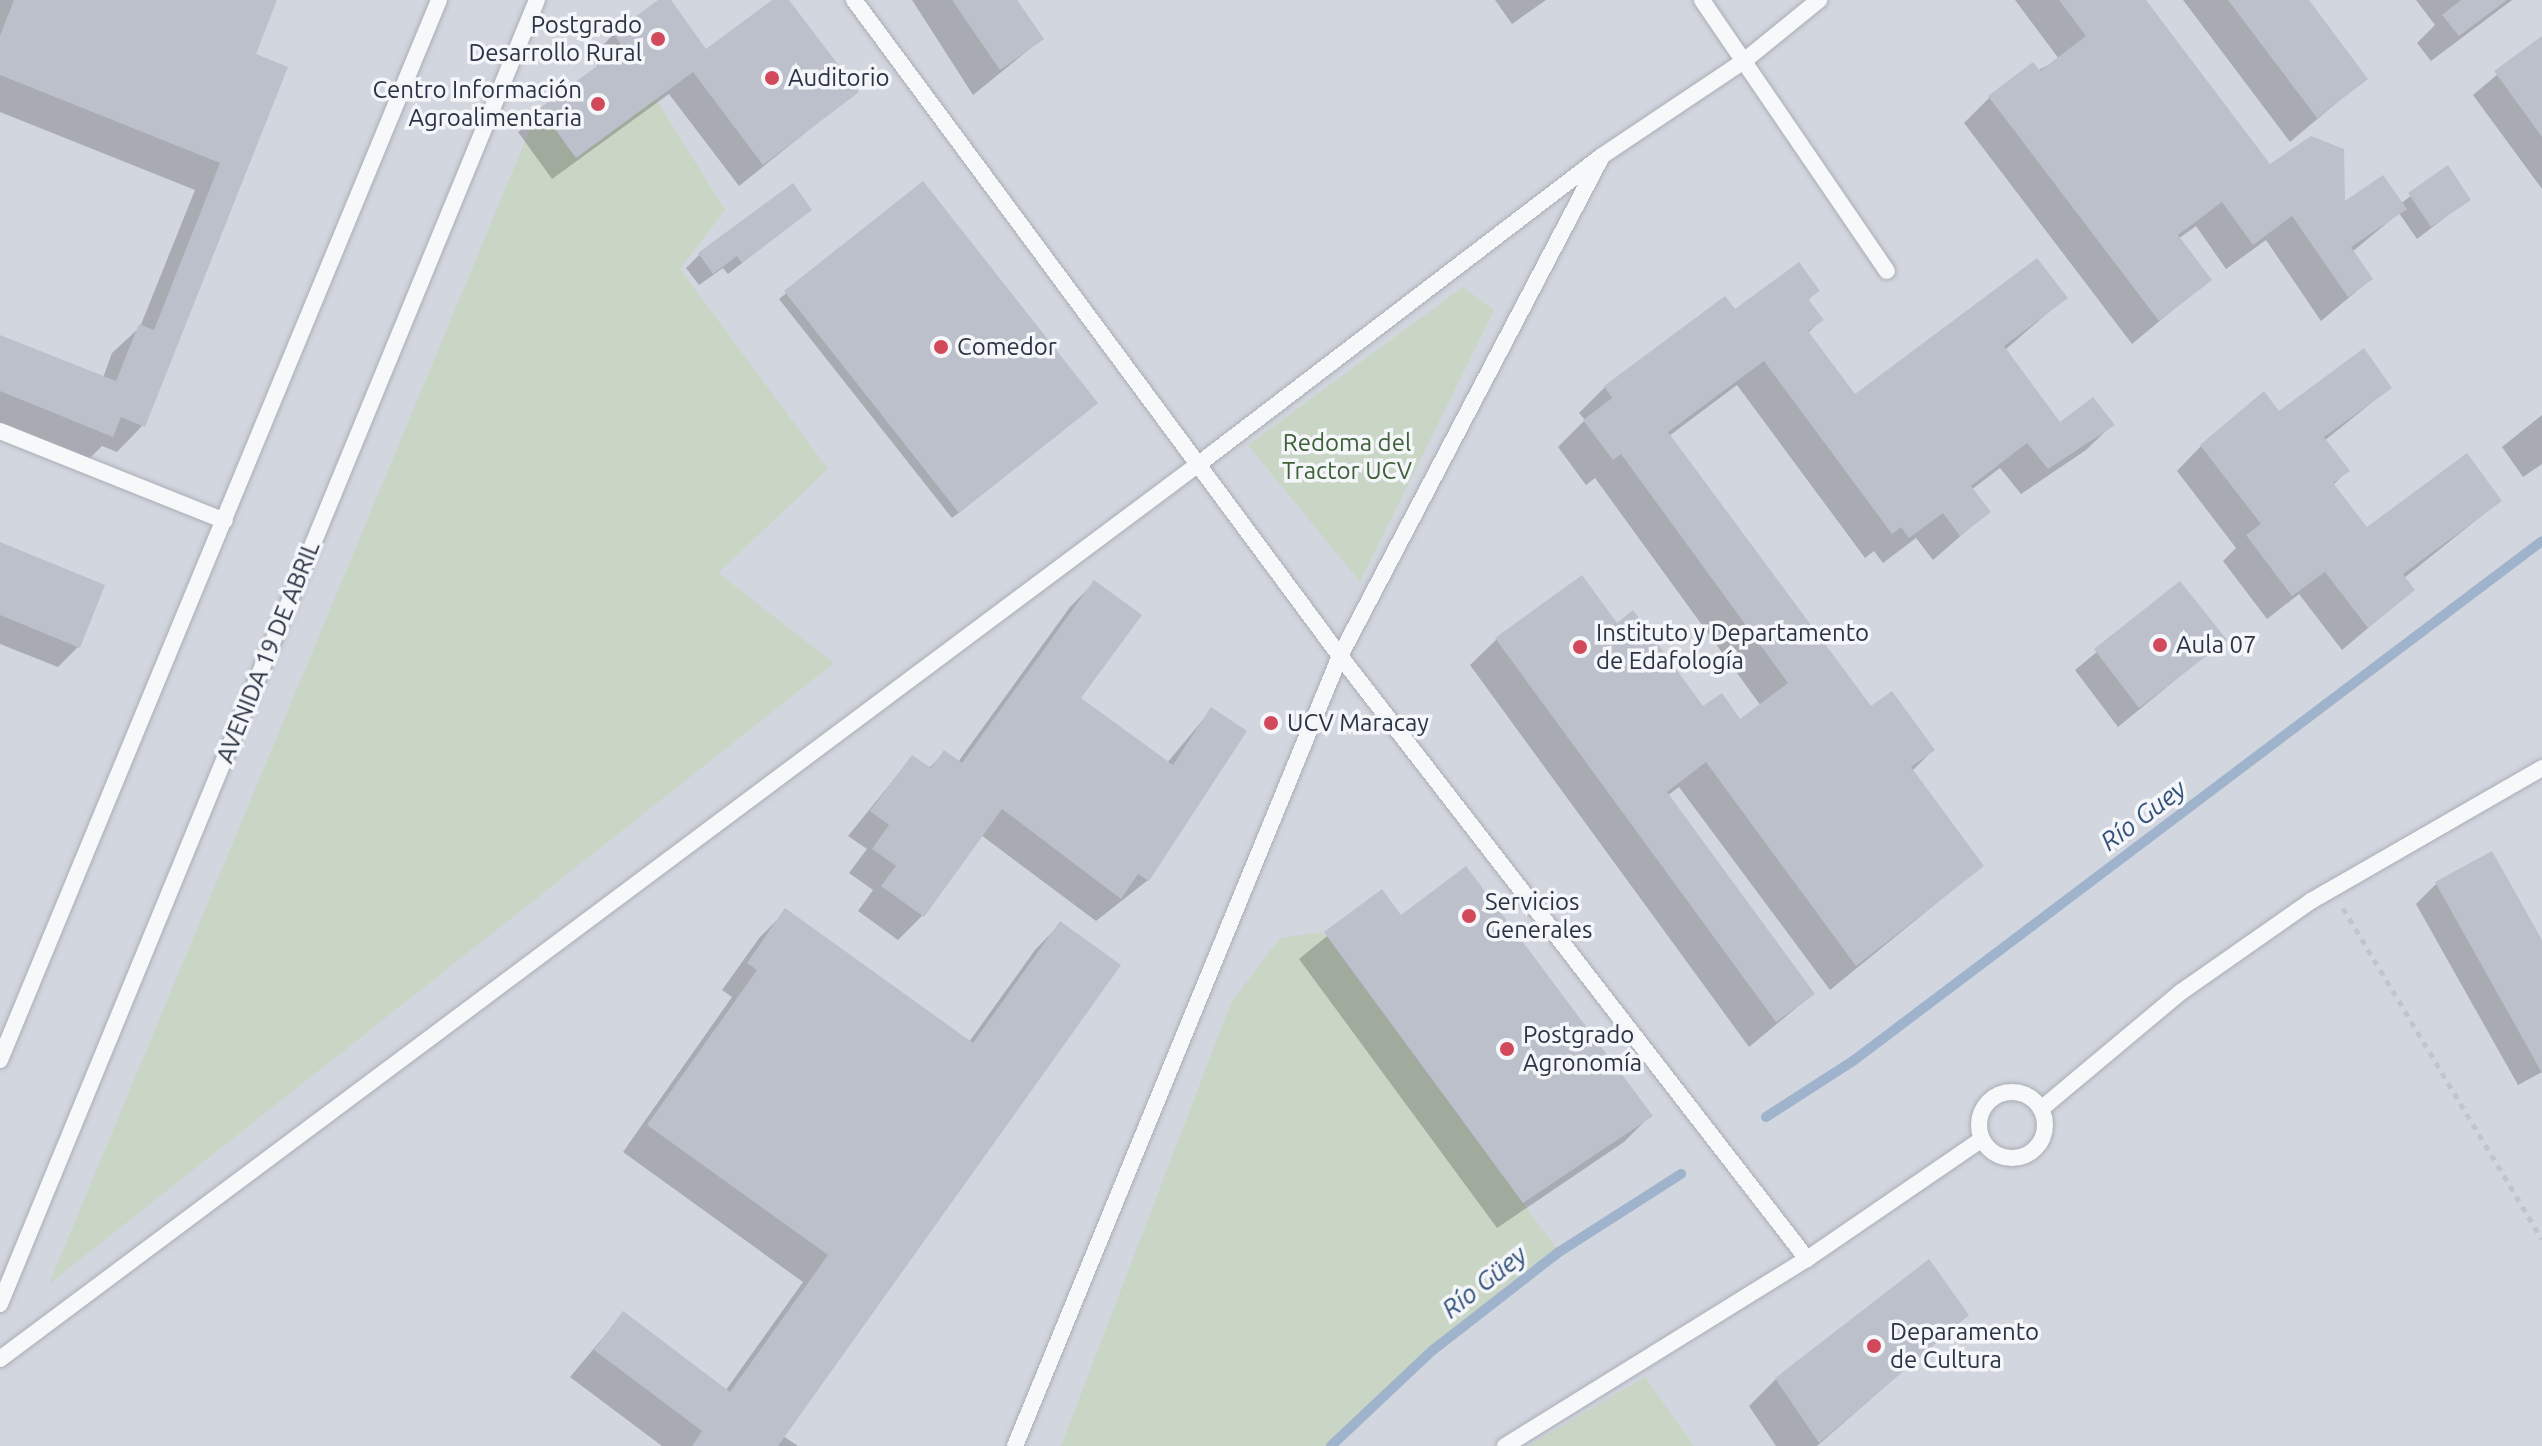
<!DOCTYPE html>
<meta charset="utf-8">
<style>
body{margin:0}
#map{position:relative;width:2542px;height:1446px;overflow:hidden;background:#e4e7ec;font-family:Ubuntu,sans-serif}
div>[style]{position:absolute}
.built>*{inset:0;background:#d2d6de}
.green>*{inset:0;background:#c9d6c5}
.shadow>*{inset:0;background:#0003}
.stream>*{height:10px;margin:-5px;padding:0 5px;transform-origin:5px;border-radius:5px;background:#9fb4cc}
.building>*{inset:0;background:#bbc0ca}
.path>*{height:5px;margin-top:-2.5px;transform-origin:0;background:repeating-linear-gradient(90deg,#c2c5cb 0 6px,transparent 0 12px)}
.roads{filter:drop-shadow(0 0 2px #a9aeb7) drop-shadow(0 0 2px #a9aeb7)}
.lane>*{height:16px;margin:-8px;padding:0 8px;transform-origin:8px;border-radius:8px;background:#f7f8fa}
.lane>.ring{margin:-8px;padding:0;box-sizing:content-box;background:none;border:16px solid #f7f8fa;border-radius:50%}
.dots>*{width:22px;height:22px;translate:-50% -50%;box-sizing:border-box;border:4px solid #f4f6f9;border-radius:50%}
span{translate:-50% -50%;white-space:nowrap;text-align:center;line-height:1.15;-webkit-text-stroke:7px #f4f6f9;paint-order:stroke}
.poi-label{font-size:24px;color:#2b3445}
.right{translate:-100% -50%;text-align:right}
.left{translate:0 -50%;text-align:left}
.park-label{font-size:24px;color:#3f6138}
.street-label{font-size:24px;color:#2b3445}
.water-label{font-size:26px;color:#34527a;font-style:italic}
</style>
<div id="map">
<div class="built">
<i style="clip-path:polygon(0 0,2542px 0,2542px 1446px,0 1446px)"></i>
</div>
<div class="green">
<i style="clip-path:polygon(656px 99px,725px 210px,680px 269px,828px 469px,718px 573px,834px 663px,49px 1284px,539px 108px,576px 158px)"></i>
<i style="clip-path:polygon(1463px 287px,1494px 310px,1360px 582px,1248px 445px)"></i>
<i style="clip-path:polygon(1323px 932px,1559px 1252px,1433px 1350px,1331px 1446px,1061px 1446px,1231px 1003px,1280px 938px)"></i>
<i style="clip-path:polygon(1645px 1377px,1694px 1446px,1528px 1446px)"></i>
</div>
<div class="shadow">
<i style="clip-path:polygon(0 0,275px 0,253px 55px,143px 425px,117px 452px,102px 446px,85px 463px,0 428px,0 337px,103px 378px,112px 353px,140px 327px,195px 190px,0 112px)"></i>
<i style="clip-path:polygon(661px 0,668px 0,706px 52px,775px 0,786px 0,856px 92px,739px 186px,669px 94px,552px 179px,518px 132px,598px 67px,591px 57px,614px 34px)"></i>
<i style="clip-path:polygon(912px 0,1015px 0,1042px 39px,973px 95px)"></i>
<i style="clip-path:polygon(1495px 0,1546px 0,1512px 24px)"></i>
<i style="clip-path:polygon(2015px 0,2143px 0,2269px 167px,2343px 205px,2400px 204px,2448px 168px,2469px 199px,2417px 239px,2399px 213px,2352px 252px,2371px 279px,2321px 321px,2266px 240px,2226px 269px,2196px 226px,2178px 239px,2209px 280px,2132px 344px,1964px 123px,1990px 97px,2059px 59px)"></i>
<i style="clip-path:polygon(2183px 0,2306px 0,2366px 78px,2290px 142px)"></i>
<i style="clip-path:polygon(2416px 0,2512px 0,2431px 61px,2417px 43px,2435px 25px)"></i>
<i style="clip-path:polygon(2542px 37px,2542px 189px,2473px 95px)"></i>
<i style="clip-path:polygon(923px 184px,1090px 409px,952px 518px,779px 299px)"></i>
<i style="clip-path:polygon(810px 210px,728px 274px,723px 268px,699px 285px,686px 268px,699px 255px)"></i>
<i style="clip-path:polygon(1818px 290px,1807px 301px,1821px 320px,1808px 333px,1855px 396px,2065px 298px,2005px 350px,2060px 424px,2112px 425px,2086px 450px,2021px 494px,2000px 468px,1971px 490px,1988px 512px,1933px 560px,1916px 538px,1883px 563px,1874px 551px,1865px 558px,1737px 385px,1669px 436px,1871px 709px,1933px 750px,1912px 771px,1982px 866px,1830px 990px,1679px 787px,1667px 796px,1813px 994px,1749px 1047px,1470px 665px,1496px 640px,1582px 577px,1617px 625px,1703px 709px,1739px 722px,1761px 706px,1595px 478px,1586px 485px,1558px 447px,1585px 420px,1579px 413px,1605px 387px,1734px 312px)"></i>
<i style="clip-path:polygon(2390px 388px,2324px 441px,2347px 471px,2332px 486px,2366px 530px,2500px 501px,2404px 578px,2413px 590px,2342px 650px,2299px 594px,2267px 619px,2223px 561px,2236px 548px,2177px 471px,2201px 446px,2278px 414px)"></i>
<i style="clip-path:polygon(2542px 415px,2542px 464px,2523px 477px,2502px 447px)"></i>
<i style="clip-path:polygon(0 544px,103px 586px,78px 647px,58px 667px,0 644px)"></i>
<i style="clip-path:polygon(1094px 583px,1079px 699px,1167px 763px,1211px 710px,1148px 880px,1096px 921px,981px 835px,922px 916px,898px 940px,858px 911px,873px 890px,849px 873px,867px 849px,848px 836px,912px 757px,928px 769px,945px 752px,958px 762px,1070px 607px)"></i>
<i style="clip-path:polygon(2180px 583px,2224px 640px,2118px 727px,2075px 670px)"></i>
<i style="clip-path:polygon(2436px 884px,2542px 944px,2542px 1072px,2518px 1085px,2416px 904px)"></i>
<i style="clip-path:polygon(1381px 892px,1400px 918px,1650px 1116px,1624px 1142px,1497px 1228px,1299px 959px)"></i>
<i style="clip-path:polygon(786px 911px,969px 1042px,1035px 950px,1060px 924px,783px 1436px,798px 1446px,662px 1446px,570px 1377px,623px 1314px,726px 1390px,803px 1282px,623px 1152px,732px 997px,722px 990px,760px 937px)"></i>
<i style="clip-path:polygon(1967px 1315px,1817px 1446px,1776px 1446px,1749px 1406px,1776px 1379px)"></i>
</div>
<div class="stream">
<i style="left:1766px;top:1117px;width:103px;rotate:-32.8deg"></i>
<i style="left:1853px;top:1061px;width:863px;rotate:-37.04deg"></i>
<i style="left:1331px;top:1446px;width:140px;rotate:-43.3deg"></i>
<i style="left:1433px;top:1350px;width:160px;rotate:-37.9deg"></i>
<i style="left:1559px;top:1252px;width:145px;rotate:-32.6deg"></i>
</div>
<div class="building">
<i style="clip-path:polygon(14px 0,277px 0,256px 54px,288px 67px,145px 427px,121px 417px,113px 437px,0 391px,0 335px,116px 381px,139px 324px,154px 330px,220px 163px,0 75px,0 36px)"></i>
<i style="clip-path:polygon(658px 0,671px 0,706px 49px,772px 0,789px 0,859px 92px,763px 165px,693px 72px,576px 158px,540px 108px,623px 47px,613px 33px)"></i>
<i style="clip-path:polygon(952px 0,1017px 0,1044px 39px,1000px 70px)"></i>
<i style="clip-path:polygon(2059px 0,2146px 0,2270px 164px,2311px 136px,2344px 149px,2345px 201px,2383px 175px,2407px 209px,2351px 247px,2373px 279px,2348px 297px,2292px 216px,2253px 245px,2222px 202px,2178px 235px,2212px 280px,2159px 321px,1988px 96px,2033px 62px,2040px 71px,2086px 36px)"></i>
<i style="clip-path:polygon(2228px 0,2309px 0,2368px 79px,2317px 118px)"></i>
<i style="clip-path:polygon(2461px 0,2507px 0,2459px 36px,2442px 15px)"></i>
<i style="clip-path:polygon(2542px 36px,2542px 137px,2494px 71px)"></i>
<i style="clip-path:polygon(2448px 165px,2471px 200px,2431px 227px,2408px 193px)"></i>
<i style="clip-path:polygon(923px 181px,1098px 403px,959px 513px,784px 291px)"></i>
<i style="clip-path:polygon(793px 183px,812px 210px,742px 263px,737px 256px,713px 274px,698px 253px)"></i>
<i style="clip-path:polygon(2037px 258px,2068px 298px,2004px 346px,2060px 422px,2093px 397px,2115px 425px,2048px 469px,2027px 443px,1971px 486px,1991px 512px,1960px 536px,1943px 513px,1909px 538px,1901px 527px,1892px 534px,1764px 361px,1668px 432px,1871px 706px,1892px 691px,1935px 750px,1911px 767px,1984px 866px,1856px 966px,1706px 762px,1667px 792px,1815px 994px,1776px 1022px,1495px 638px,1582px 575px,1617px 623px,1633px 610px,1703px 706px,1722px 693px,1740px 719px,1788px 683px,1621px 454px,1613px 460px,1583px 420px,1612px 398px,1604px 386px,1725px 296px,1735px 309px,1799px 262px,1820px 291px,1808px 299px,1824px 320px,1808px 331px,1855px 394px)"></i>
<i style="clip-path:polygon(2364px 348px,2392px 388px,2324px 437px,2350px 471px,2333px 483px,2367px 527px,2467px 453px,2502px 501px,2403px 574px,2415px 590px,2368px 628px,2325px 572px,2292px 596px,2246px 535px,2261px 524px,2200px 445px,2264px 391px,2279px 411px)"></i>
<i style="clip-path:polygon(0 542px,105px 585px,80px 648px,0 615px)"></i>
<i style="clip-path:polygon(1094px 580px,1142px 615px,1081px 698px,1173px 765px,1211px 707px,1247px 731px,1149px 881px,1138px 874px,1121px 899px,1002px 809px,924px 917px,881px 886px,896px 866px,872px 849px,889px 825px,870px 811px,912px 755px,931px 768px,944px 750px,962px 763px)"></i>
<i style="clip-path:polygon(2180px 581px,2227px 640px,2139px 708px,2094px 649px)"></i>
<i style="clip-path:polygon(2492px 851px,2542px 940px,2542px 1073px,2435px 882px)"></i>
<i style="clip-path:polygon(1466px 866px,1653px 1116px,1523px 1203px,1324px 932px,1382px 889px,1401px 915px)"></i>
<i style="clip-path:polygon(785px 908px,973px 1043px,1060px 921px,1121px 965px,778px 1446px,692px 1446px,702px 1431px,594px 1350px,623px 1311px,730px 1392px,828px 1255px,647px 1125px,757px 970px,747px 963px)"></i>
<i style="clip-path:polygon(1929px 1259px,1969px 1315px,1819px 1443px,1775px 1378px)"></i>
</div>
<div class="path">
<i style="left:2343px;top:908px;width:386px;rotate:59deg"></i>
</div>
<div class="roads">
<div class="lane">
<i style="left:854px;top:0;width:816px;rotate:53.47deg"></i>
<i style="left:1340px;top:656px;width:763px;rotate:52.24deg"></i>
<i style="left:1702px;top:0;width:328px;rotate:55.7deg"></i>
<i style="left:0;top:431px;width:242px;rotate:21.8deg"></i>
<i style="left:0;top:1060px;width:1147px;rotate:-67.5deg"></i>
<i class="ring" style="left:1979px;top:1092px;width:50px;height:50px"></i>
<i style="left:2041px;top:1109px;width:182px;rotate:-39.9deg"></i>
<i style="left:2181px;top:992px;width:159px;rotate:-35deg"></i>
<i style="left:2311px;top:901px;width:267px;rotate:-29.9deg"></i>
<i style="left:0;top:1304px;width:1410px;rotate:-67.62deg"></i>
<i style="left:0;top:1359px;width:1498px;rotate:-36.75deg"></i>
<i style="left:1200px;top:463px;width:506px;rotate:-37.37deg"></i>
<i style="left:1602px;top:156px;width:171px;rotate:-33.8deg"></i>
<i style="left:1744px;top:61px;width:97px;rotate:-39.1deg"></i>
<i style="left:1015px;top:1446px;width:854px;rotate:-67.64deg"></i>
<i style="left:1340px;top:656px;width:560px;rotate:-62.34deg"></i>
<i style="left:1505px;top:1446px;width:355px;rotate:-31.8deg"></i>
<i style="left:1807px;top:1259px;width:212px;rotate:-34.4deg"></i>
</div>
</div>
<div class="dots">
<i style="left:658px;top:39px;background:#d1495b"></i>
<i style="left:772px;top:78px;background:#d1495b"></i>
<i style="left:598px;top:104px;background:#d1495b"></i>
<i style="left:941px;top:347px;background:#d1495b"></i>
<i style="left:2160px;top:645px;background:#d1495b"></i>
<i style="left:1580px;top:647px;background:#d1495b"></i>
<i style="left:1271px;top:723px;background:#d1495b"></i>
<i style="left:1469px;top:916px;background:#d1495b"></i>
<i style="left:1507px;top:1049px;background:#d1495b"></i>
<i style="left:1874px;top:1346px;background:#d1495b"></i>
</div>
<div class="poi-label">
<span class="right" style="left:642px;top:39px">Postgrado<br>Desarrollo Rural</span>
<span class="left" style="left:788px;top:78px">Auditorio</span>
<span class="right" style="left:582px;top:104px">Centro Información<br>Agroalimentaria</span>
<span class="left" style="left:957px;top:347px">Comedor</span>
<span class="left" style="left:1596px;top:647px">Instituto y Departamento<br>de Edafología</span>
<span class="left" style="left:2176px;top:645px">Aula 07</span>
<span class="left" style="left:1287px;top:723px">UCV Maracay</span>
<span class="left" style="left:1485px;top:916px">Servicios<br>Generales</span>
<span class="left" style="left:1523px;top:1049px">Postgrado<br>Agronomía</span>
<span class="left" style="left:1890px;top:1346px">Deparamento<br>de Cultura</span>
</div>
<div class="park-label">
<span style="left:1347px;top:457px">Redoma del<br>Tractor UCV</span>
</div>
<div class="street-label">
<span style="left:268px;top:652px;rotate:-68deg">AVENIDA 19 DE ABRIL</span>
</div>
<div class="water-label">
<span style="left:2143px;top:815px;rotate:-37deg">Río Guey</span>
<span style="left:1484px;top:1282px;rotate:-38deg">Río Güey</span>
</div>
</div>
